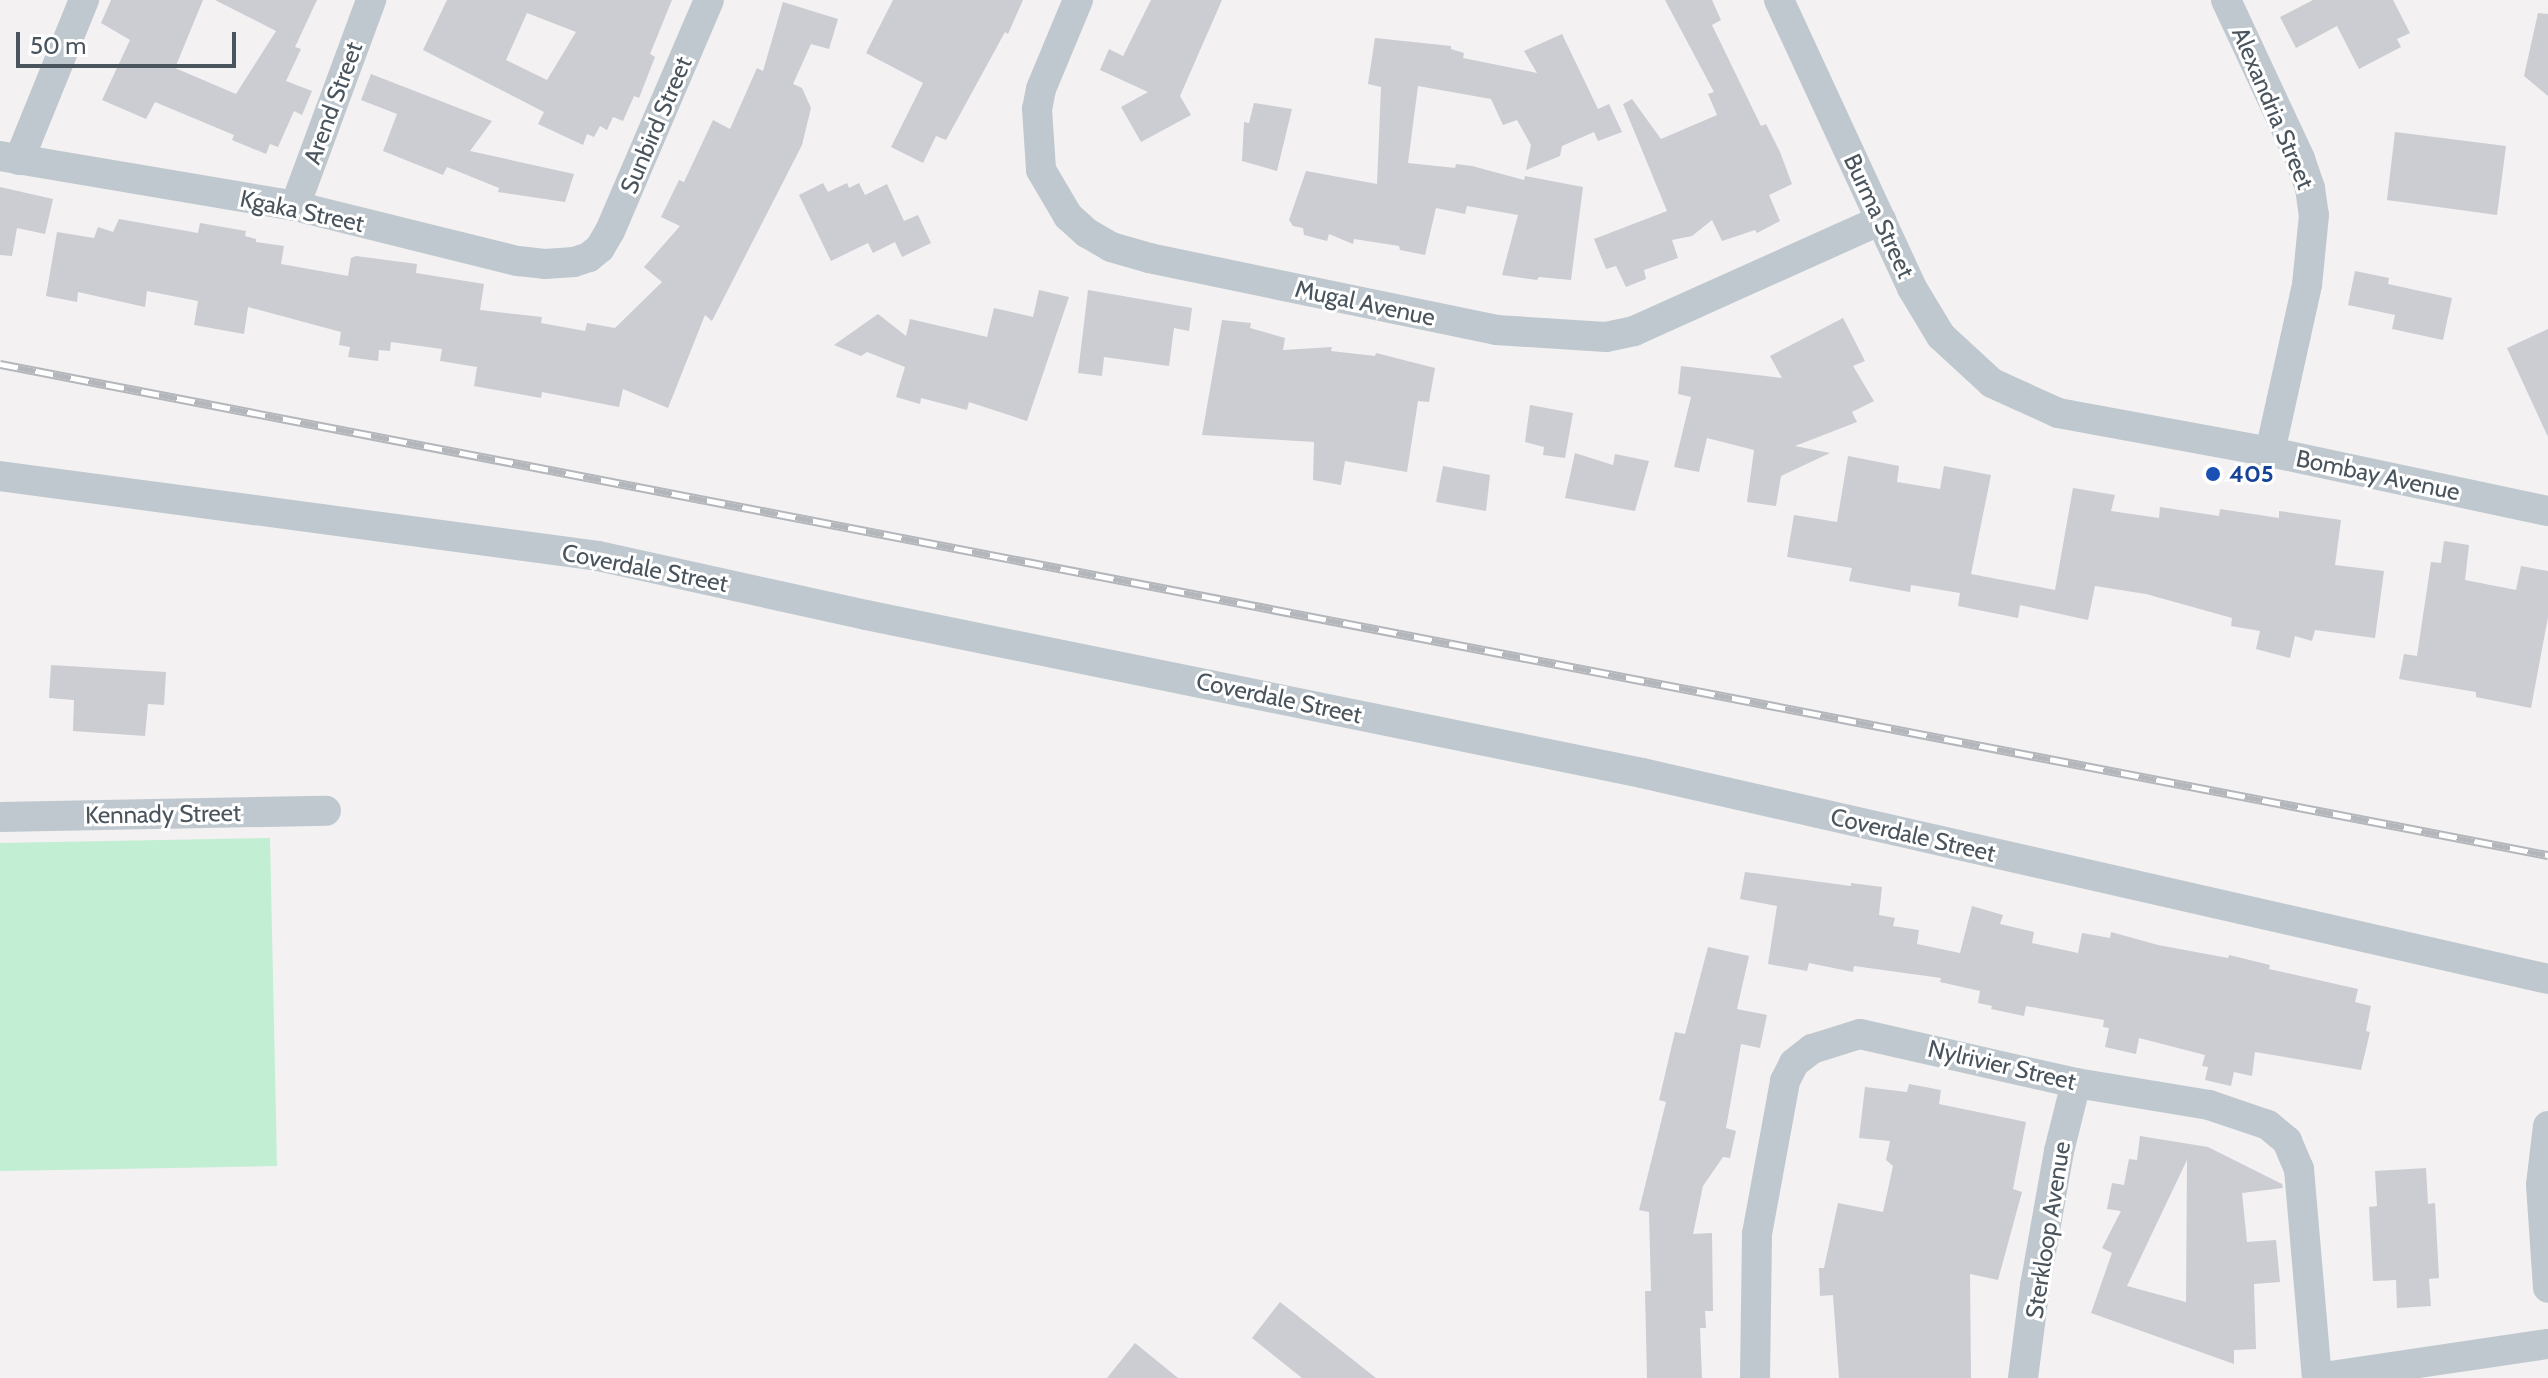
<!DOCTYPE html>
<style>
body{margin:0}
#map{position:relative;width:2548px;height:1378px;overflow:hidden;background:#f3f1f1;font-family:Cabin,sans-serif}
div>[style]{position:absolute}
.green>*{inset:0;background:#c2eed3}
.building>*{inset:0;background:#cbcdd3}
.minor>*{height:30px;margin:-15px;padding:0 15px;transform-origin:15px;border-radius:15px;background:#bfc8cf}
.rail>*{height:9px;margin-top:-4.5px;transform-origin:0;background:repeating-linear-gradient(90deg,#fff 0 18px,#b3b6bb 0 36px);box-sizing:border-box;border-block:2px solid #b3b6bb}
.dots>*{width:22px;height:22px;translate:-50% -50%;box-sizing:border-box;border:4px solid #fff;border-radius:50%}
span{translate:-50% -50%;white-space:nowrap;text-align:center;line-height:1.15;-webkit-text-stroke:6px #fff;paint-order:stroke}
.street-label{font-size:24px;color:#49545d}
.transit-label{font-size:24px;color:#164399;font-weight:700}
.left{translate:0 -50%;text-align:left}
.scale{position:absolute;left:16px;top:32px;width:220px;height:36px;box-sizing:border-box;border:4px solid #49545d;border-top:0;padding-left:10px;font-size:24px;line-height:28px;white-space:nowrap;color:#49545d;-webkit-text-stroke:6px #fff;paint-order:stroke}
</style>
<div id="map">
<div class="green">
<i style="clip-path:polygon(270px 838px,277px 1166px,0 1171px,0 843px)"></i>
</div>
<div class="building">
<i style="clip-path:polygon(111px 0,203px 0,175px 68px,236px 94px,276px 31px,215px 0,317px 0,295px 47px,301px 49px,286px 81px,312px 91px,302px 115px,294px 111px,278px 147px,270px 144px,266px 154px,232px 140px,234px 135px,155px 102px,146px 119px,102px 100px,130px 40px,101px 23px)"></i>
<i style="clip-path:polygon(evenodd,447px 0,672px 0,650px 54px,655px 57px,639px 98px,634px 96px,623px 121px,613px 117px,607px 130px,600px 126px,594px 137px,587px 134px,583px 145px,538px 124px,544px 112px,423px 50px,447px 0,527px 13px,576px 32px,547px 80px,506px 60px,527px 13px)"></i>
<i style="clip-path:polygon(893px 0,1023px 0,1008px 34px,1005px 32px,946px 140px,936px 136px,923px 163px,891px 147px,923px 83px,866px 53px)"></i>
<i style="clip-path:polygon(1151px 0,1222px 0,1180px 96px,1191px 115px,1141px 142px,1121px 107px,1148px 92px,1100px 70px,1109px 49px,1123px 56px)"></i>
<i style="clip-path:polygon(1665px 0,1712px 0,1721px 20px,1712px 25px,1761px 126px,1766px 124px,1780px 152px,1792px 184px,1769px 195px,1780px 221px,1757px 233px,1755px 230px,1722px 241px,1712px 220px,1692px 236px,1672px 240px,1678px 258px,1644px 270px,1646px 279px,1626px 287px,1616px 266px,1606px 269px,1594px 239px,1667px 211px,1623px 104px,1632px 99px,1661px 139px,1717px 115px,1708px 94px,1714px 92px)"></i>
<i style="clip-path:polygon(2313px 0,2393px 0,2410px 33px,2397px 39px,2401px 47px,2359px 69px,2337px 26px,2296px 48px,2280px 17px)"></i>
<i style="clip-path:polygon(783px 2px,838px 19px,829px 49px,811px 44px,793px 84px,802px 88px,811px 108px,802px 145px,712px 321px,705px 315px,668px 408px,623px 389px,619px 407px,542px 392px,541px 398px,474px 386px,477px 367px,440px 361px,442px 349px,391px 342px,390px 351px,379px 350px,378px 361px,348px 357px,350px 347px,339px 345px,341px 332px,248px 307px,244px 334px,194px 325px,198px 301px,147px 291px,145px 307px,78px 292px,77px 302px,46px 296px,57px 232px,94px 238px,98px 227px,113px 232px,119px 219px,198px 233px,200px 223px,246px 231px,245px 236px,256px 239px,256px 242px,284px 246px,281px 264px,348px 276px,351px 258px,356px 256px,417px 264px,416px 273px,484px 284px,480px 310px,542px 317px,541px 323px,585px 331px,587px 323px,615px 328px,662px 282px,644px 267px,680px 226px,661px 217px,679px 180px,684px 182px,713px 120px,730px 129px,757px 68px,763px 71px)"></i>
<i style="clip-path:polygon(2538px 13px,2548px 14px,2548px 96px,2524px 76px)"></i>
<i style="clip-path:polygon(1562px 34px,1598px 109px,1609px 104px,1622px 132px,1598px 141px,1594px 132px,1562px 146px,1560px 156px,1526px 170px,1531px 145px,1517px 120px,1503px 125px,1491px 99px,1418px 86px,1408px 163px,1455px 168px,1456px 164px,1472px 166px,1524px 180px,1525px 176px,1583px 187px,1571px 280px,1539px 277px,1537px 280px,1502px 275px,1518px 215px,1467px 206px,1465px 214px,1436px 208px,1425px 255px,1400px 250px,1399px 246px,1354px 239px,1353px 244px,1329px 234px,1327px 241px,1304px 235px,1303px 228px,1293px 226px,1289px 220px,1306px 171px,1377px 184px,1381px 87px,1368px 84px,1375px 38px,1451px 46px,1451px 49px,1464px 53px,1463px 58px,1537px 73px,1524px 51px)"></i>
<i style="clip-path:polygon(371px 74px,492px 121px,470px 151px,574px 174px,565px 202px,498px 192px,499px 188px,447px 167px,443px 175px,383px 151px,397px 114px,361px 100px)"></i>
<i style="clip-path:polygon(1254px 103px,1292px 109px,1277px 171px,1242px 161px,1244px 122px,1249px 123px)"></i>
<i style="clip-path:polygon(2395px 132px,2506px 146px,2497px 215px,2387px 200px)"></i>
<i style="clip-path:polygon(823px 183px,828px 192px,847px 183px,849px 188px,859px 183px,865px 195px,887px 184px,904px 221px,918px 215px,931px 243px,902px 257px,895px 242px,873px 253px,868px 243px,831px 261px,799px 195px)"></i>
<i style="clip-path:polygon(0 187px,53px 199px,45px 234px,17px 228px,12px 256px,0 255px)"></i>
<i style="clip-path:polygon(2355px 271px,2389px 278px,2388px 284px,2452px 298px,2443px 340px,2392px 329px,2395px 315px,2348px 305px)"></i>
<i style="clip-path:polygon(1039px 290px,1069px 297px,1027px 421px,969px 402px,967px 410px,921px 398px,920px 404px,896px 397px,905px 367px,867px 352px,861px 356px,834px 345px,878px 314px,906px 336px,910px 319px,987px 337px,994px 308px,1033px 317px)"></i>
<i style="clip-path:polygon(1088px 290px,1192px 308px,1189px 331px,1174px 328px,1169px 366px,1104px 357px,1102px 376px,1078px 373px)"></i>
<i style="clip-path:polygon(1843px 318px,1865px 361px,1853px 366px,1874px 401px,1852px 412px,1857px 422px,1795px 446px,1830px 453px,1781px 476px,1776px 506px,1747px 502px,1754px 450px,1707px 438px,1699px 472px,1674px 467px,1691px 397px,1678px 394px,1681px 366px,1782px 378px,1770px 356px)"></i>
<i style="clip-path:polygon(1222px 320px,1251px 323px,1250px 328px,1285px 338px,1283px 350px,1332px 347px,1331px 351px,1375px 356px,1376px 353px,1435px 368px,1429px 402px,1418px 401px,1407px 472px,1345px 461px,1341px 485px,1313px 480px,1314px 442px,1202px 435px)"></i>
<i style="clip-path:polygon(2548px 329px,2548px 437px,2507px 348px)"></i>
<i style="clip-path:polygon(1530px 405px,1573px 413px,1565px 458px,1543px 455px,1544px 447px,1525px 442px)"></i>
<i style="clip-path:polygon(1575px 453px,1613px 465px,1615px 454px,1649px 461px,1635px 511px,1565px 498px)"></i>
<i style="clip-path:polygon(1848px 456px,1899px 466px,1897px 482px,1940px 489px,1944px 466px,1991px 475px,1971px 574px,2055px 590px,2073px 488px,2115px 495px,2111px 511px,2159px 518px,2160px 507px,2219px 516px,2220px 509px,2279px 518px,2279px 511px,2341px 520px,2335px 565px,2384px 571px,2375px 638px,2315px 630px,2312px 641px,2295px 636px,2290px 658px,2256px 649px,2260px 631px,2231px 626px,2232px 618px,2146px 594px,2095px 586px,2088px 620px,2020px 605px,2018px 618px,1958px 606px,1960px 593px,1911px 585px,1910px 592px,1849px 581px,1852px 568px,1787px 557px,1794px 515px,1837px 522px)"></i>
<i style="clip-path:polygon(1443px 466px,1490px 475px,1486px 511px,1436px 502px)"></i>
<i style="clip-path:polygon(2444px 541px,2469px 545px,2465px 580px,2516px 590px,2521px 566px,2548px 571px,2548px 617px,2531px 708px,2476px 697px,2476px 692px,2399px 679px,2404px 654px,2417px 656px,2431px 562px,2441px 563px)"></i>
<i style="clip-path:polygon(51px 665px,166px 672px,164px 705px,148px 704px,145px 736px,73px 731px,74px 700px,49px 698px)"></i>
<i style="clip-path:polygon(1745px 872px,1851px 886px,1851px 883px,1882px 887px,1879px 915px,1895px 918px,1893px 926px,1919px 930px,1917px 944px,1960px 953px,1972px 906px,2003px 915px,2000px 924px,2034px 932px,2032px 943px,2078px 953px,2082px 933px,2110px 938px,2111px 932px,2158px 945px,2228px 958px,2229px 955px,2270px 965px,2269px 969px,2358px 989px,2355px 1002px,2371px 1006px,2366px 1031px,2370px 1032px,2361px 1070px,2255px 1052px,2252px 1076px,2234px 1072px,2231px 1086px,2205px 1080px,2208px 1067px,2202px 1066px,2205px 1055px,2139px 1038px,2136px 1054px,2105px 1047px,2109px 1028px,2103px 1027px,2104px 1020px,2026px 1006px,2024px 1016px,1991px 1009px,1992px 1006px,1978px 1003px,1980px 991px,1940px 982px,1941px 978px,1854px 966px,1853px 972px,1809px 963px,1807px 971px,1768px 964px,1777px 906px,1740px 899px)"></i>
<i style="clip-path:polygon(1708px 947px,1749px 956px,1737px 1009px,1767px 1015px,1760px 1048px,1741px 1044px,1726px 1128px,1736px 1131px,1730px 1158px,1723px 1157px,1703px 1186px,1693px 1234px,1712px 1233px,1713px 1311px,1705px 1311px,1706px 1328px,1700px 1328px,1702px 1378px,1647px 1378px,1645px 1291px,1651px 1291px,1649px 1212px,1639px 1210px,1666px 1102px,1659px 1100px,1675px 1032px,1685px 1034px)"></i>
<i style="clip-path:polygon(1909px 1084px,1941px 1090px,1939px 1104px,2026px 1122px,2013px 1189px,2022px 1192px,1998px 1280px,1970px 1274px,1971px 1378px,1839px 1378px,1833px 1295px,1820px 1296px,1819px 1268px,1824px 1268px,1838px 1203px,1883px 1212px,1893px 1166px,1886px 1160px,1890px 1141px,1859px 1138px,1865px 1087px,1907px 1092px)"></i>
<i style="clip-path:polygon(evenodd,2140px 1136px,2208px 1147px,2282px 1184px,2283px 1188px,2242px 1193px,2247px 1242px,2276px 1240px,2280px 1282px,2254px 1284px,2256px 1349px,2234px 1350px,2234px 1364px,2091px 1313px,2112px 1253px,2102px 1248px,2121px 1211px,2107px 1209px,2112px 1183px,2124px 1185px,2129px 1159px,2137px 1160px,2140px 1136px,2187px 1160px,2186px 1302px,2127px 1286px,2187px 1160px)"></i>
<i style="clip-path:polygon(2426px 1168px,2428px 1204px,2435px 1203px,2439px 1278px,2429px 1279px,2431px 1306px,2397px 1308px,2396px 1280px,2373px 1281px,2369px 1207px,2377px 1206px,2375px 1171px)"></i>
<i style="clip-path:polygon(1280px 1302px,1376px 1378px,1302px 1378px,1252px 1338px)"></i>
<i style="clip-path:polygon(1135px 1343px,1178px 1378px,1107px 1378px)"></i>
</div>
<div class="minor">
<i style="left:1078px;top:0;width:96px;rotate:112.6deg"></i>
<i style="left:1041px;top:89px;width:20px;rotate:101deg"></i>
<i style="left:1037px;top:109px;width:61px;rotate:86.2deg"></i>
<i style="left:1041px;top:170px;width:53px;rotate:59.6deg"></i>
<i style="left:1068px;top:216px;width:25px;rotate:42deg"></i>
<i style="left:1087px;top:233px;width:28px;rotate:30deg"></i>
<i style="left:1111px;top:247px;width:40px;rotate:16deg"></i>
<i style="left:1149px;top:258px;width:354px;rotate:11.7deg"></i>
<i style="left:1496px;top:330px;width:110px;rotate:3.6deg"></i>
<i style="left:1606px;top:337px;width:29px;rotate:-12deg"></i>
<i style="left:1634px;top:331px;width:271px;rotate:-24.2deg"></i>
<i style="left:1779px;top:0;width:317px;rotate:65.2deg"></i>
<i style="left:1912px;top:288px;width:56px;rotate:58.9deg"></i>
<i style="left:1941px;top:336px;width:69px;rotate:42.7deg"></i>
<i style="left:1992px;top:383px;width:72px;rotate:24.4deg"></i>
<i style="left:2058px;top:413px;width:216px;rotate:10.4deg"></i>
<i style="left:2270px;top:452px;width:284px;rotate:12deg"></i>
<i style="left:2226px;top:0;width:175px;rotate:65deg"></i>
<i style="left:2300px;top:159px;width:31px;rotate:71deg"></i>
<i style="left:2310px;top:188px;width:27px;rotate:82deg"></i>
<i style="left:2314px;top:215px;width:70px;rotate:95.7deg"></i>
<i style="left:2307px;top:285px;width:171px;rotate:102.5deg"></i>
<i style="left:0;top:156px;width:299px;rotate:9.6deg"></i>
<i style="left:295px;top:206px;width:230px;rotate:13.9deg"></i>
<i style="left:518px;top:261px;width:27px;rotate:6deg"></i>
<i style="left:545px;top:264px;width:29px;rotate:-4deg"></i>
<i style="left:574px;top:262px;width:16px;rotate:-18deg"></i>
<i style="left:589px;top:257px;width:14px;rotate:-39deg"></i>
<i style="left:600px;top:248px;width:20px;rotate:-60deg"></i>
<i style="left:610px;top:231px;width:251px;rotate:-66.8deg"></i>
<i style="left:19px;top:160px;width:173px;rotate:-67.9deg"></i>
<i style="left:295px;top:206px;width:220px;rotate:-69.7deg"></i>
<i style="left:0;top:476px;width:603px;rotate:7.62deg"></i>
<i style="left:598px;top:556px;width:274px;rotate:12.4deg"></i>
<i style="left:866px;top:615px;width:792px;rotate:11.51deg"></i>
<i style="left:1642px;top:773px;width:929px;rotate:12.81deg"></i>
<i style="left:0;top:817px;width:326px;rotate:-1.1deg"></i>
<i style="left:2548px;top:1126px;width:59px;rotate:96.8deg"></i>
<i style="left:2541px;top:1185px;width:103px;rotate:86.1deg"></i>
<i style="left:1755px;top:1378px;width:144px;rotate:-89.2deg"></i>
<i style="left:1757px;top:1234px;width:156px;rotate:-79.6deg"></i>
<i style="left:1785px;top:1081px;width:20px;rotate:-63deg"></i>
<i style="left:1794px;top:1063px;width:23px;rotate:-38deg"></i>
<i style="left:1812px;top:1049px;width:50px;rotate:-17.4deg"></i>
<i style="left:1860px;top:1034px;width:221px;rotate:12.8deg"></i>
<i style="left:2076px;top:1083px;width:135px;rotate:9.4deg"></i>
<i style="left:2209px;top:1105px;width:62px;rotate:18.7deg"></i>
<i style="left:2268px;top:1125px;width:25px;rotate:40deg"></i>
<i style="left:2287px;top:1141px;width:30px;rotate:67deg"></i>
<i style="left:2299px;top:1169px;width:210px;rotate:85.1deg"></i>
<i style="left:2023px;top:1378px;width:93px;rotate:-82.6deg"></i>
<i style="left:2035px;top:1286px;width:137px;rotate:-79.9deg"></i>
<i style="left:2059px;top:1151px;width:70px;rotate:-76deg"></i>
<i style="left:2317px;top:1378px;width:233px;rotate:-8.4deg"></i>
</div>
<div class="rail">
<i style="left:0;top:364px;width:2595px;rotate:10.91deg"></i>
</div>
<div class="dots">
<i style="left:2213px;top:474px;background:#1a4fb4"></i>
</div>
<div class="street-label">
<span style="left:333px;top:103px;rotate:-70deg">Arend Street</span>
<span style="left:2273px;top:108px;rotate:67deg">Alexandria Street</span>
<span style="left:656px;top:125px;rotate:-67deg">Sunbird Street</span>
<span style="left:302px;top:211px;rotate:12deg">Kgaka Street</span>
<span style="left:1879px;top:216px;rotate:65deg">Burma Street</span>
<span style="left:1365px;top:303px;rotate:12deg">Mugal Avenue</span>
<span style="left:2378px;top:475px;rotate:12deg">Bombay Avenue</span>
<span style="left:645px;top:568px;rotate:11deg">Coverdale Street</span>
<span style="left:1279px;top:698px;rotate:12deg">Coverdale Street</span>
<span style="left:163px;top:814px;rotate:-1deg">Kennady Street</span>
<span style="left:1913px;top:835px;rotate:13deg">Coverdale Street</span>
<span style="left:2002px;top:1065px;rotate:13deg">Nylrivier Street</span>
<span style="left:2048px;top:1230px;rotate:-81deg">Sterkloop Avenue</span>
</div>
<div class="transit-label">
<span class="left" style="left:2229px;top:474px">405</span>
</div>
<div class="scale">50 m</div>
</div>
